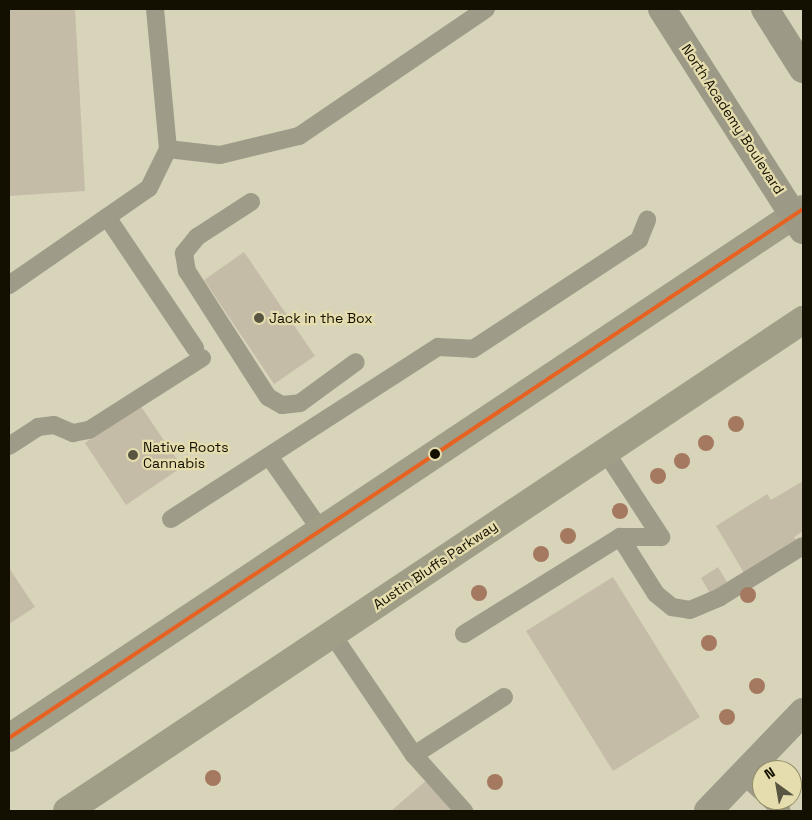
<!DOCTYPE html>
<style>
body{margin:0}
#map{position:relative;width:812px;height:820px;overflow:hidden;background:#d8d4ba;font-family:"Space Grotesk",sans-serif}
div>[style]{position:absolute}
.building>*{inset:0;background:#c4bca7}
.lane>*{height:18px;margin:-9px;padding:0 9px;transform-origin:9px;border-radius:9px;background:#9e9b88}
.street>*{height:28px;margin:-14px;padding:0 14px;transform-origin:14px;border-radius:14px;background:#9e9b88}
.primary>*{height:28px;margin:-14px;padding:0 14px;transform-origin:14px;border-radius:14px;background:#a19e88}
.highway>*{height:28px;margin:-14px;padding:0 14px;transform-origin:14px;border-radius:14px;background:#9c9a86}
.bus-1>*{height:4px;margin:-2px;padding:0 2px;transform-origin:2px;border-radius:2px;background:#e76120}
.trees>*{width:16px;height:16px;margin:-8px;border-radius:50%;background:#a4795f}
.dots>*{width:14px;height:14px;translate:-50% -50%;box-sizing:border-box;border:2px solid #e5ddad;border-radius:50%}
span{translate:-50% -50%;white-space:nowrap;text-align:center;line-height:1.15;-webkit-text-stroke:4.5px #e5ddad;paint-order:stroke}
.street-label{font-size:14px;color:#131001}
.poi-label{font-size:14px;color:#131001}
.left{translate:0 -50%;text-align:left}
.frame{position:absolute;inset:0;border:10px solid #131001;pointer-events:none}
.north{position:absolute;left:752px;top:760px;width:50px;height:50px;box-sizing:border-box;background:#e5ddad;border:1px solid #918b68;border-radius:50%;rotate:328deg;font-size:14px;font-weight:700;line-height:20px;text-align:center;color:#131001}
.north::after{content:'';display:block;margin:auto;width:18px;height:22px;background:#585542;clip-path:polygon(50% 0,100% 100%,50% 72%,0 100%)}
</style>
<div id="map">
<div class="building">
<i style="clip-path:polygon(9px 9px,75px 9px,85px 191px,9px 196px)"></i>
<i style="clip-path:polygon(244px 252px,315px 356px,274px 384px,204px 280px)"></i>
<i style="clip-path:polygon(140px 405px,182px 467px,126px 505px,85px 443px)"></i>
<i style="clip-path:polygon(803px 481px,803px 531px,794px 537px,797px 541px,744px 573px,716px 526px,767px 494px,771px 500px)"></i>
<i style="clip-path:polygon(718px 567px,727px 582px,710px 593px,701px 578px)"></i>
<i style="clip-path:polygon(9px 568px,35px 607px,9px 624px)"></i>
<i style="clip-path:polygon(613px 577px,700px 717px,613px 771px,526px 631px)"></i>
<i style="clip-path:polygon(428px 779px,455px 789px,475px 811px,391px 811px)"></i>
</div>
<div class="lane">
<i style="left:168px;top:149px;width:52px;rotate:6.6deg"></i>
<i style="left:220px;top:155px;width:81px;rotate:-13.5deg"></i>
<i style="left:299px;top:136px;width:226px;rotate:-34.2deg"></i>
<i style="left:251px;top:202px;width:64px;rotate:147.1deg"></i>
<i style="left:197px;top:237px;width:21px;rotate:129deg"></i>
<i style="left:184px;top:253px;width:18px;rotate:81deg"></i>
<i style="left:187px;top:271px;width:150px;rotate:57.3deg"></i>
<i style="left:268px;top:397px;width:16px;rotate:30deg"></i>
<i style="left:282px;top:405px;width:18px;rotate:-6deg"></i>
<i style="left:300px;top:403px;width:69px;rotate:-36.2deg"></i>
<i style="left:107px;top:217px;width:158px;rotate:56.1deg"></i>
<i style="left:9px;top:285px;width:170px;rotate:-34.7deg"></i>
<i style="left:149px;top:188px;width:43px;rotate:-64deg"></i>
<i style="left:168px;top:149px;width:141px;rotate:-95.3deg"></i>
<i style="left:9px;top:446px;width:35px;rotate:-33deg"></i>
<i style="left:38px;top:427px;width:16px;rotate:-7deg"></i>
<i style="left:54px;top:425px;width:21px;rotate:23deg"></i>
<i style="left:73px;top:433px;width:16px;rotate:-11deg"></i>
<i style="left:89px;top:430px;width:134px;rotate:-32.5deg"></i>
<i style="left:605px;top:451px;width:103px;rotate:56.9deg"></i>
<i style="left:269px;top:456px;width:93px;rotate:55.1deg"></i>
<i style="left:171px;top:519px;width:318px;rotate:-32.8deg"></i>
<i style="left:438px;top:347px;width:35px;rotate:3deg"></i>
<i style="left:473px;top:349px;width:199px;rotate:-33.3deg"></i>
<i style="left:639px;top:240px;width:22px;rotate:-68deg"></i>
<i style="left:620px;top:537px;width:67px;rotate:57.7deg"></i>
<i style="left:656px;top:594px;width:21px;rotate:39deg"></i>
<i style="left:672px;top:607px;width:18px;rotate:9deg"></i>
<i style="left:690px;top:610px;width:33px;rotate:-23deg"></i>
<i style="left:720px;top:597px;width:97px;rotate:-31.6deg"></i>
<i style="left:332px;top:634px;width:146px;rotate:55.9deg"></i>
<i style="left:414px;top:755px;width:107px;rotate:-32.8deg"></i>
<i style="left:464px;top:634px;width:184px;rotate:-31.9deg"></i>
<i style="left:620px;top:537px;width:41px"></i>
<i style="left:414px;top:755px;width:75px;rotate:48.2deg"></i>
<i style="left:743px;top:775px;width:25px;rotate:42deg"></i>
<i style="left:770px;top:800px;width:16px;rotate:43deg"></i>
</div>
<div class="street">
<i style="left:708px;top:811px;width:137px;rotate:-46.2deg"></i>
</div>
<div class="primary">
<i style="left:9px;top:738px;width:954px;rotate:-33.67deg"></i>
<i style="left:67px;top:811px;width:885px;rotate:-33.71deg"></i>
</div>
<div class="highway">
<i style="left:662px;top:9px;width:262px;rotate:57.5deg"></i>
<i style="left:765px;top:9px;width:71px;rotate:57.7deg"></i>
</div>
<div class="bus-1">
<i style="left:9px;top:738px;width:954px;rotate:-33.67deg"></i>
</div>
<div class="trees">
<i style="left:736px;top:424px"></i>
<i style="left:706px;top:443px"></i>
<i style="left:682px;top:461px"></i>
<i style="left:658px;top:476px"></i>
<i style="left:620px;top:511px"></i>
<i style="left:568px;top:536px"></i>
<i style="left:541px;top:554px"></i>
<i style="left:479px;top:593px"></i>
<i style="left:748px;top:595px"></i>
<i style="left:709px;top:643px"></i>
<i style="left:757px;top:686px"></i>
<i style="left:727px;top:717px"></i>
<i style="left:213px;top:778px"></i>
<i style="left:495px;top:782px"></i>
</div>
<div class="dots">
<i style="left:259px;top:318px;background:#585542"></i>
<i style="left:435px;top:454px;background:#131001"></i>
<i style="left:133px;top:455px;background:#585542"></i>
</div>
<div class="street-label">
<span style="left:733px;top:119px;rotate:57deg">North Academy Boulevard</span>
<span style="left:435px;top:565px;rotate:-34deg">Austin Bluffs Parkway</span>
</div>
<div class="poi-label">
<span class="left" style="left:269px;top:318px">Jack in the Box</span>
<span class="left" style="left:143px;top:455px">Native Roots<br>Cannabis</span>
</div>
<div class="frame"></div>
<div class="north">N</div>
</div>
